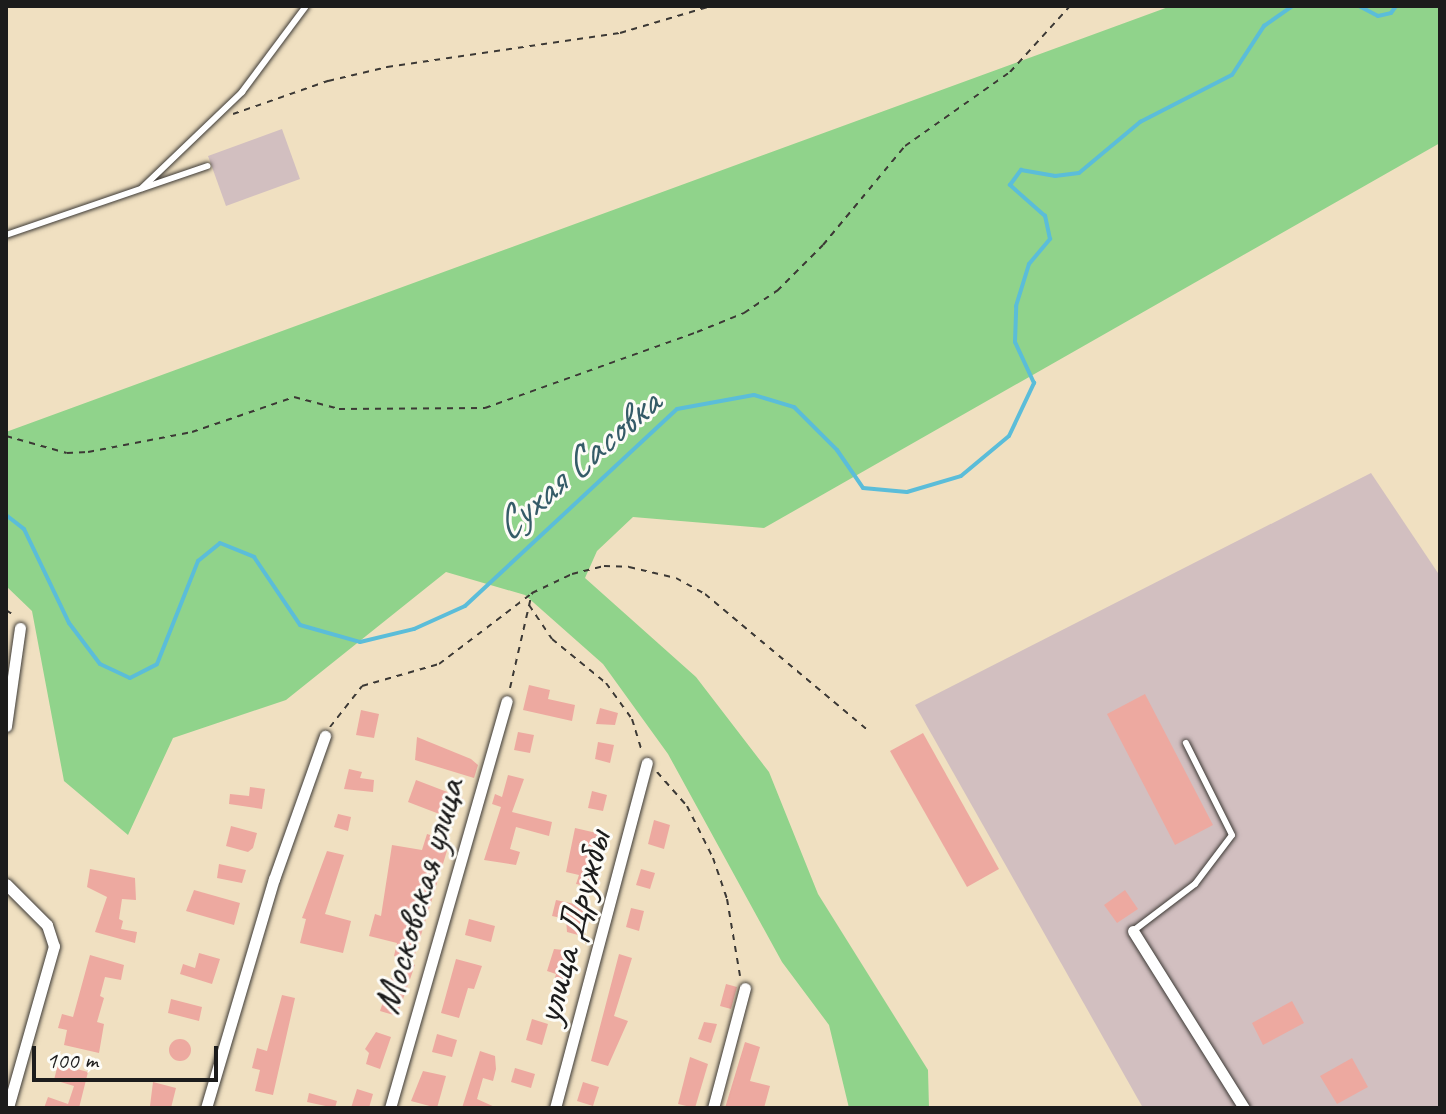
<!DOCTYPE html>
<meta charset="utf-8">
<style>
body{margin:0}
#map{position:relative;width:1446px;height:1114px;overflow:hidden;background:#f0e0c1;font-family:Caveat,sans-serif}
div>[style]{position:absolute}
.industrial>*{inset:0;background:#d2bfc0}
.green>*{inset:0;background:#90d38b}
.stream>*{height:4px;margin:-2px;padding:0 2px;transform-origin:2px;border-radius:2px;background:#5bbdd9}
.building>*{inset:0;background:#eda9a0}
.round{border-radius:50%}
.path>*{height:2px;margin-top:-1px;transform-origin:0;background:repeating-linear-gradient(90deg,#3c3935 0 6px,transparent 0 12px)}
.roads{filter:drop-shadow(0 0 2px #3c3935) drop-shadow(0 0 2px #3c3935)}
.lane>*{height:6px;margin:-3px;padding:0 3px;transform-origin:3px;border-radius:3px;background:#fff}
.street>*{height:11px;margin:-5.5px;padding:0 5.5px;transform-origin:5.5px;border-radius:5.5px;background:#fff}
span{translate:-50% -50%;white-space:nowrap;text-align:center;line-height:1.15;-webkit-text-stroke:6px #fdfcf7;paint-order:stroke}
.street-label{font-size:40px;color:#1c1c1c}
.water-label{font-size:42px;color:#355c68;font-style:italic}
.frame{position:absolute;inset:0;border:8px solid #1c1c1c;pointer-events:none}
.scale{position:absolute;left:32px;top:1046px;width:186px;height:36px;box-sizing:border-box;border:4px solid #1c1c1c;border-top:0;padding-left:10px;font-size:24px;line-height:28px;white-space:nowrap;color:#1c1c1c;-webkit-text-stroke:6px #fdfcf7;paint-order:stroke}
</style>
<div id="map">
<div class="industrial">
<i style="clip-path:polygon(282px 129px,300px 179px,226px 206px,208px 156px)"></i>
<i style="clip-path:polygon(1371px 473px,1440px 576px,1440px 1108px,1143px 1108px,915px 705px)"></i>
</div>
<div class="green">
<i style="clip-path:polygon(1171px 6px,1440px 6px,1440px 143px,764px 528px,633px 517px,597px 551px,585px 578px,696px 677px,769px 772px,818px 894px,928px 1070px,929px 1108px,849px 1108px,829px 1025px,782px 962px,668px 754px,603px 664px,525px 595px,446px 572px,286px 700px,173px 738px,128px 835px,64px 781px,32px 611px,6px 586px,6px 432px)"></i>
</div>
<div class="stream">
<i style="left:1359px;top:6px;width:21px;rotate:28deg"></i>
<i style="left:1378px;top:16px;width:13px;rotate:-13deg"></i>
<i style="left:1391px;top:13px;width:9px;rotate:-54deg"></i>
<i style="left:6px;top:515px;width:23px;rotate:38deg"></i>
<i style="left:24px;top:529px;width:104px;rotate:64.4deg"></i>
<i style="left:69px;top:623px;width:51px;rotate:52.9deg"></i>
<i style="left:100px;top:664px;width:33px;rotate:25deg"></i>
<i style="left:130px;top:678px;width:30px;rotate:-27deg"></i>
<i style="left:157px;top:664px;width:111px;rotate:-68.3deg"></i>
<i style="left:198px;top:561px;width:28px;rotate:-39deg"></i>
<i style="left:220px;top:543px;width:37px;rotate:22deg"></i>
<i style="left:254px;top:557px;width:82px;rotate:55.9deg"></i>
<i style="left:300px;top:625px;width:62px;rotate:15.8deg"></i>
<i style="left:360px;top:642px;width:56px;rotate:-13.5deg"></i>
<i style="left:414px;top:629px;width:56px;rotate:-24.3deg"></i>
<i style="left:465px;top:606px;width:289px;rotate:-42.9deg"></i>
<i style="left:677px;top:409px;width:78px;rotate:-10.3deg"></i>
<i style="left:754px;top:395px;width:42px;rotate:16.7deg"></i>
<i style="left:794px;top:407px;width:61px;rotate:45deg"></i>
<i style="left:837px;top:450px;width:46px;rotate:55.6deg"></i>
<i style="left:863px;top:488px;width:44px;rotate:5.2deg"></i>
<i style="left:907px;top:492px;width:56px;rotate:-16.5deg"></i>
<i style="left:961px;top:476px;width:62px;rotate:-39.8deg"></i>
<i style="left:1009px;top:436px;width:59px;rotate:-64.7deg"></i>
<i style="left:1034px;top:383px;width:45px;rotate:-114.9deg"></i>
<i style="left:1015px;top:342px;width:36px;rotate:-88deg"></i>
<i style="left:1016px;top:306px;width:44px;rotate:-72.8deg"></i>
<i style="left:1029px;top:264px;width:33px;rotate:-50deg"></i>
<i style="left:1050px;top:239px;width:24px;rotate:-102deg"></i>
<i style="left:1045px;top:216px;width:47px;rotate:-138.5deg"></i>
<i style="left:1010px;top:185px;width:19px;rotate:-54deg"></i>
<i style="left:1021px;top:170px;width:35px;rotate:10deg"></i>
<i style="left:1055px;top:176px;width:24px;rotate:-7deg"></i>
<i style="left:1079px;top:173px;width:80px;rotate:-39.9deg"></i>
<i style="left:1140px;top:122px;width:103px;rotate:-27.1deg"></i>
<i style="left:1232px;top:75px;width:59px;rotate:-56.9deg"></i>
<i style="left:1264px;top:26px;width:35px;rotate:-35deg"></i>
</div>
<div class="building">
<i style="clip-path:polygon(529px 685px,550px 690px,548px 699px,575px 705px,572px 721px,523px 710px)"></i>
<i style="clip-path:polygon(1145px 694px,1213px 825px,1175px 845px,1107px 714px)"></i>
<i style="clip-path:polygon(600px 708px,618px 713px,615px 725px,596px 724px)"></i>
<i style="clip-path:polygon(361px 710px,379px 714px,374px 738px,356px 735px)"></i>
<i style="clip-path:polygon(518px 732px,534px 735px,530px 753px,514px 750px)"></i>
<i style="clip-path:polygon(923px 733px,999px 869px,967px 887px,890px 751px)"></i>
<i style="clip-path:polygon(417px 737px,471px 759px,478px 765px,474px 778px,415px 760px)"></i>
<i style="clip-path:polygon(598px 742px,614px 745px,610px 763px,595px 759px)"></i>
<i style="clip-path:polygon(349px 769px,362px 772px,360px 778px,374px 780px,373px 792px,344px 789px)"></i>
<i style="clip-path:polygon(508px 775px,524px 779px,512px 812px,552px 822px,549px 836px,516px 827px,510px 849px,520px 852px,516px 865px,484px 860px,501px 807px,492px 804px,495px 794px,502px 797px)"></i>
<i style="clip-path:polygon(416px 780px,463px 798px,455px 820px,408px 802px)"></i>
<i style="clip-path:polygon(250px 787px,265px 789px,262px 809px,229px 804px,230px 794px,249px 796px)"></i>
<i style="clip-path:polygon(592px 791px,607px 795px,603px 811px,588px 808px)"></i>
<i style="clip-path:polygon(338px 814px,351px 817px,348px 831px,334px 827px)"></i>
<i style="clip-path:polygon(654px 820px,670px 825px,664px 849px,648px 844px)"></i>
<i style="clip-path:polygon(231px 826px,257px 833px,253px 848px,248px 852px,226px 846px)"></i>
<i style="clip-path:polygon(575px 828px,601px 834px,590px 866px,596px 867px,591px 887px,576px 884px,579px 875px,566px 872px)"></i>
<i style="clip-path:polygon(427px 834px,450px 841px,413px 961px,394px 956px,397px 943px,369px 936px,375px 914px,381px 916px,392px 845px,422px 850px)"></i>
<i style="clip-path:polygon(327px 851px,344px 855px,325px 914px,351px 921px,343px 953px,300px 943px,306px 919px,302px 918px)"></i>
<i style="clip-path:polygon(219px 864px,246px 870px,242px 883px,217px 878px)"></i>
<i style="clip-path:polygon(90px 869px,135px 878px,136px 900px,122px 899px,119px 919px,123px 921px,121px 929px,137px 932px,135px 943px,95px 932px,107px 897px,87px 887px)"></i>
<i style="clip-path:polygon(641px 869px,655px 873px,650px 889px,636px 885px)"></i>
<i style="clip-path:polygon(194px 890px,240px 903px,234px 925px,186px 911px)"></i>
<i style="clip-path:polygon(1125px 890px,1138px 909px,1117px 923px,1104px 905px)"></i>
<i style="clip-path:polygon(556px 900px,584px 906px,578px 935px,567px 932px,566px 919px,552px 916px)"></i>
<i style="clip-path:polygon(631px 908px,644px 911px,639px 931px,626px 927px)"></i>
<i style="clip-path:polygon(469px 919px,495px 926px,491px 942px,465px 935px)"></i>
<i style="clip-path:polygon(554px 949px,572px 951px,563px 985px,554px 982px,556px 974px,547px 971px)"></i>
<i style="clip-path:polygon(199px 953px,220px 959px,212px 984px,180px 974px,183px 964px,195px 968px)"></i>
<i style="clip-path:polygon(619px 954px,632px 958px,614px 1016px,628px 1021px,608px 1066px,591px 1061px)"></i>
<i style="clip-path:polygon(90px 955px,124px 965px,121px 980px,105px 977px,100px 996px,104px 998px,97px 1022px,104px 1024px,99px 1053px,64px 1045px,67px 1030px,58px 1028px,62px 1014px,73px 1017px)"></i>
<i style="clip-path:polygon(456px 959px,482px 966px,474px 989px,468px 988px,459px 1018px,441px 1013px)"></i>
<i style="clip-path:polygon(405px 961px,415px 965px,397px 1016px,380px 1011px,391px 978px,398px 981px)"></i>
<i style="clip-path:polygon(726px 984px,737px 987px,731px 1009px,720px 1006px)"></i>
<i style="clip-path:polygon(282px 995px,295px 998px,273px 1095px,255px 1091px,260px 1070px,252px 1068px,257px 1048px,267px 1051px)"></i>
<i style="clip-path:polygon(171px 999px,202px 1007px,199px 1021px,168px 1013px)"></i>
<i style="clip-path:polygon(1292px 1001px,1304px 1023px,1263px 1045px,1252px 1023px)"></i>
<i style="clip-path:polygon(532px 1019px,548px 1024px,542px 1045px,526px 1040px)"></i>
<i style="clip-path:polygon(704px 1022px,717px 1024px,711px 1043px,698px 1039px)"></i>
<i style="clip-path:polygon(376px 1032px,391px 1037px,380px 1069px,366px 1064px,369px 1053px,365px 1049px)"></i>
<i style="clip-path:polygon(437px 1034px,457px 1040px,452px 1057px,432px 1052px)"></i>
<i class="round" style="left:169px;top:1039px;width:22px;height:22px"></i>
<i style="clip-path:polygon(745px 1042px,760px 1047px,750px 1081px,770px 1086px,764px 1108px,725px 1108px)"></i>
<i style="clip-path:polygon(480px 1051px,495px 1056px,496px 1069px,493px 1081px,483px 1078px,477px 1099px,497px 1108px,462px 1108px)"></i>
<i style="clip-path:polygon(690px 1057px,708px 1064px,695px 1108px,678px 1104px)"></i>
<i style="clip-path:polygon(1352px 1058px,1368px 1087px,1337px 1104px,1320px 1076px)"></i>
<i style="clip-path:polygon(58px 1064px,88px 1072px,79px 1108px,44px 1108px,48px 1097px,68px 1104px,74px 1086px,54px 1080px)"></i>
<i style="clip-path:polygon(515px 1068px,535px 1074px,531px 1088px,511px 1082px)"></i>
<i style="clip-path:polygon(423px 1071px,446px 1076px,437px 1108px,411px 1101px)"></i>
<i style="clip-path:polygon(153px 1082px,176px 1088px,171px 1108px,150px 1106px)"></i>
<i style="clip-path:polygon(583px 1082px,599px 1087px,593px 1106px,577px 1101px)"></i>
<i style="clip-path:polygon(357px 1089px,373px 1094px,369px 1108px,351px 1108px)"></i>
<i style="clip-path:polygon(309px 1093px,337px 1101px,335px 1108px,307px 1102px)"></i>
</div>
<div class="path">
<i style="left:233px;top:114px;width:101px;rotate:-19.2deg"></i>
<i style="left:328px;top:81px;width:61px;rotate:-13.3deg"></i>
<i style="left:387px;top:67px;width:235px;rotate:-8.3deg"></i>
<i style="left:620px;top:33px;width:95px;rotate:-16.5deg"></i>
<i style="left:6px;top:436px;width:63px;rotate:15.6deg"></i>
<i style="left:67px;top:453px;width:21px;rotate:-3deg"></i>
<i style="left:88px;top:452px;width:106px;rotate:-10.9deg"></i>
<i style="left:192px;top:432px;width:108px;rotate:-18.9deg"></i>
<i style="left:294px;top:397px;width:47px;rotate:14.9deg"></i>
<i style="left:339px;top:409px;width:146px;rotate:-0.4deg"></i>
<i style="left:485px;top:408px;width:225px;rotate:-19.7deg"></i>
<i style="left:697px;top:332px;width:51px;rotate:-22deg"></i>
<i style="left:744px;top:313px;width:40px;rotate:-34deg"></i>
<i style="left:777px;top:291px;width:65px;rotate:-45deg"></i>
<i style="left:823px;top:245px;width:129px;rotate:-50.4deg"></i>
<i style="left:905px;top:146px;width:128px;rotate:-35.2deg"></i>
<i style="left:1010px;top:72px;width:89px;rotate:-47.7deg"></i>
<i style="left:529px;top:605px;width:41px;rotate:55.9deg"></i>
<i style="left:552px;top:639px;width:70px;rotate:39.2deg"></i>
<i style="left:606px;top:683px;width:44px;rotate:54.2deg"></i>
<i style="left:632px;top:719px;width:34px;rotate:73deg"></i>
<i style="left:6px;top:610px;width:11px;rotate:34deg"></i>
<i style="left:510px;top:688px;width:98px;rotate:-77deg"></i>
<i style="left:532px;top:593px;width:44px;rotate:-25.4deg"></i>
<i style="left:572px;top:574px;width:33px;rotate:-14deg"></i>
<i style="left:604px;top:566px;width:25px;rotate:2deg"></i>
<i style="left:629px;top:567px;width:48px;rotate:13.2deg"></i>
<i style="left:676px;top:578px;width:33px;rotate:29deg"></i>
<i style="left:705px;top:594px;width:215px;rotate:39.9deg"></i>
<i style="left:330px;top:727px;width:52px;rotate:-52deg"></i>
<i style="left:362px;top:686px;width:80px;rotate:-15.9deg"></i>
<i style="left:439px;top:664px;width:116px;rotate:-37.3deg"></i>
<i style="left:657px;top:772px;width:45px;rotate:48.6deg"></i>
<i style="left:687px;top:806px;width:58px;rotate:63.4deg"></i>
<i style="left:713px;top:858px;width:43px;rotate:71.1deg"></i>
<i style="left:727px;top:899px;width:78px;rotate:80.4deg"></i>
</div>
<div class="roads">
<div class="lane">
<i style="left:142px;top:188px;width:139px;rotate:-43.8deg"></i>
<i style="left:242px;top:92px;width:107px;rotate:-53.3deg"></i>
<i style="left:6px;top:235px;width:213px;rotate:-18.9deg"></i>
<i style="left:1133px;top:931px;width:78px;rotate:-37.2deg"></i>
<i style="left:1195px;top:884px;width:61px;rotate:-52.9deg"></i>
<i style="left:1232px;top:835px;width:103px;rotate:-116.6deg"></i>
</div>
<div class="street">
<i style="left:6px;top:726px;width:99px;rotate:-81.9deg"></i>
<i style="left:6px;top:884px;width:58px;rotate:45deg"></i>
<i style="left:47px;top:925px;width:22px;rotate:72deg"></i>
<i style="left:54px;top:946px;width:168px;rotate:105.9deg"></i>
<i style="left:1133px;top:931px;width:209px;rotate:57.9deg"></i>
<i style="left:206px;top:1108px;width:239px;rotate:-73.5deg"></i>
<i style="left:274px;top:879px;width:152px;rotate:-70.4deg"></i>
<i style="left:390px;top:1108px;width:423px;rotate:-74deg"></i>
<i style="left:555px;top:1108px;width:357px;rotate:-75.1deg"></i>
<i style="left:713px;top:1108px;width:124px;rotate:-75.1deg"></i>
</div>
</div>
<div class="street-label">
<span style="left:418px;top:896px;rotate:-74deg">Московская улица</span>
<span style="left:572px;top:927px;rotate:-75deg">улица Дружбы</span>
</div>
<div class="water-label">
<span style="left:577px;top:465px;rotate:-41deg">Сухая Сасовка</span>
</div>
<div class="frame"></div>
<div class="scale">100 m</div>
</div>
